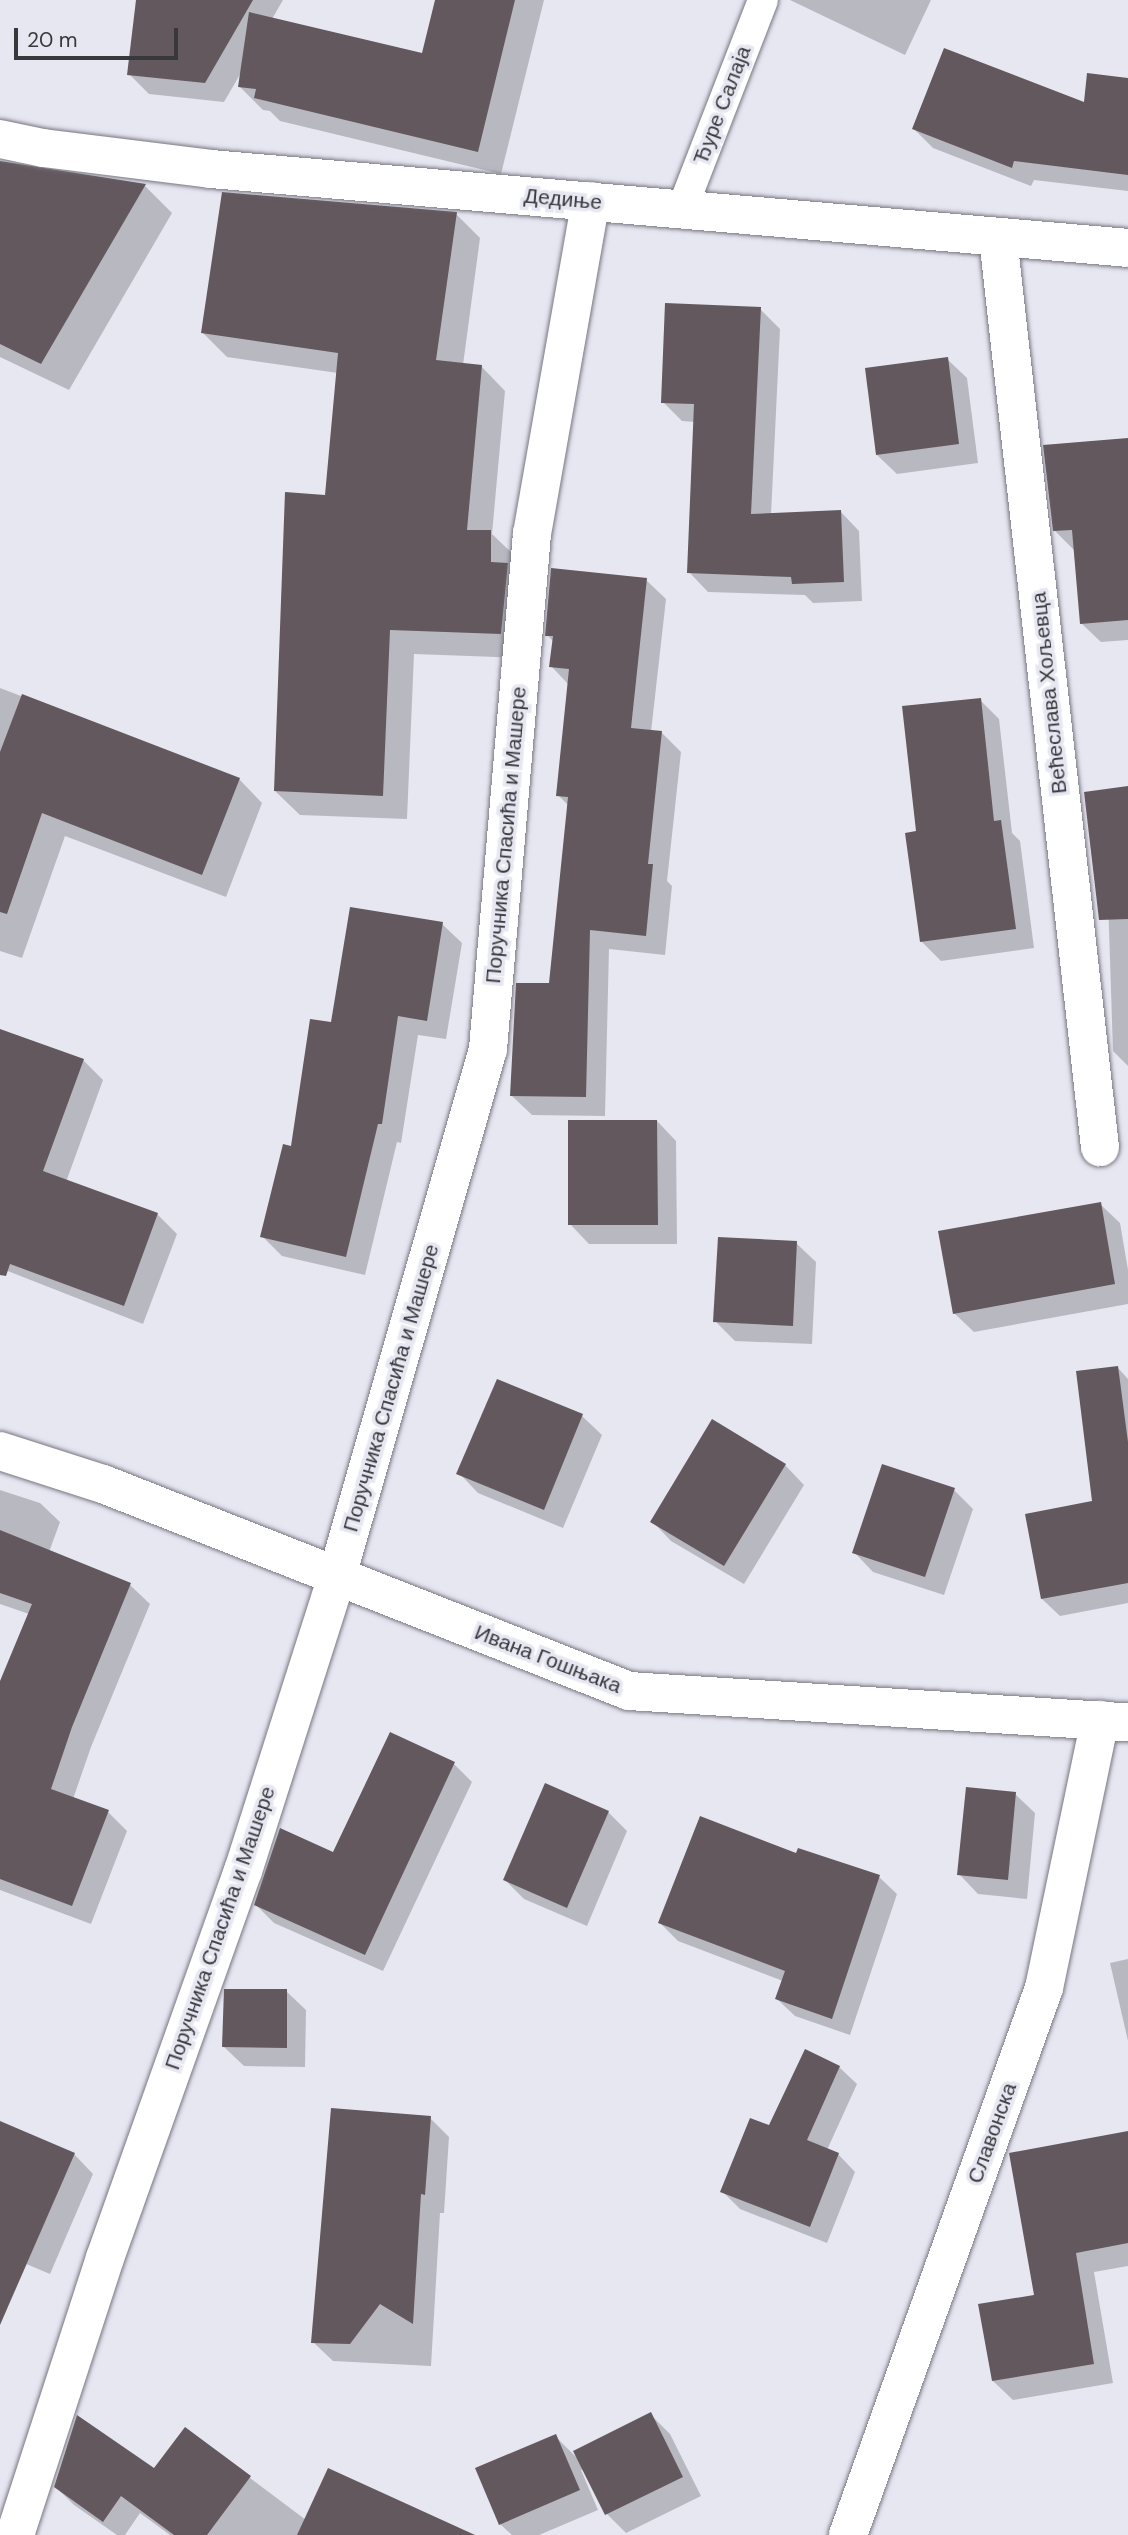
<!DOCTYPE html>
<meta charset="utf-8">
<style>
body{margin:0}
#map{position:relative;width:1128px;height:2535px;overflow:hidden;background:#e7e7f2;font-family:"DM Sans",sans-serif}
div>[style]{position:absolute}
.shadow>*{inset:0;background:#0003}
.building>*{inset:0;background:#63585d}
.roads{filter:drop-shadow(0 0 2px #777681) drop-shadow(0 0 2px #777681)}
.lane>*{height:30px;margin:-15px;padding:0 15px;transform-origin:15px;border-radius:15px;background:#fff}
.street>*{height:38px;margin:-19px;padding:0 19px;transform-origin:19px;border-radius:19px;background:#fff}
span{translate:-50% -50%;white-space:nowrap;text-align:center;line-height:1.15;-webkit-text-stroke:7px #e7e7f2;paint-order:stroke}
.street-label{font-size:21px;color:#38373c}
.scale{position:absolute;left:14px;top:28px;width:164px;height:32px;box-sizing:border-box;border:4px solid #38373c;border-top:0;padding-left:9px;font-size:21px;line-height:24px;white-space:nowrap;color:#38373c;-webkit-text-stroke:5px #e7e7f2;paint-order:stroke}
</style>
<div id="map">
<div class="shadow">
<i style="clip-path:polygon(138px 0,283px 0,272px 19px,423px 56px,437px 0,544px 0,501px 174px,280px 121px,270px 111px,263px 110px,240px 87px,242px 71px,224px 102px,149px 94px,129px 74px)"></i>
<i style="clip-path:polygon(790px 0,931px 0,905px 55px)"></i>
<i style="clip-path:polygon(1128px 79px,1128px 191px,1034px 180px,1031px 186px,933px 148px,914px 129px,1085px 104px)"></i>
<i style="clip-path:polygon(0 162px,40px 171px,145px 186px,172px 213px,69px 390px,0 357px)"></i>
<i style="clip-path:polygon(456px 214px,480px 238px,463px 365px,481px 366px,505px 391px,492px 534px,515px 556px,525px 658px,414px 654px,407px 819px,300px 815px,275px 791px,327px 496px,338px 373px,227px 357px,203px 333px)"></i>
<i style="clip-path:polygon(760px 309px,780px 329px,771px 515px,840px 511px,859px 531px,862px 601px,813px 603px,805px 595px,708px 592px,689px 572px,695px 422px,682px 421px,663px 402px)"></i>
<i style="clip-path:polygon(947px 359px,967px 378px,978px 463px,897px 474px,877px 455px)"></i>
<i style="clip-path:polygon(1128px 440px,1128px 640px,1101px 642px,1081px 623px,1074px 550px,1055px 531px)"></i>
<i style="clip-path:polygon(646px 580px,666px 599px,651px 732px,662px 733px,681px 752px,667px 881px,672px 886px,665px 955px,609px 949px,605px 1116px,532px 1115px,512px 1096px,550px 985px,569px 806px,558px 795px,569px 685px,551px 666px,554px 642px,547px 635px)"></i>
<i style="clip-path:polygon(0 688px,239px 779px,262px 803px,226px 897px,65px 836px,22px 958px,0 951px)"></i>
<i style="clip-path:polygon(980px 700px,999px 719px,1012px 833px,1020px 841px,1034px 948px,941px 961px,921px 941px,918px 833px)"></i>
<i style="clip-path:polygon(1128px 788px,1128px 1066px,1113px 1051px,1108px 899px)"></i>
<i style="clip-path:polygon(442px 924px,462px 943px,446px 1039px,418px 1035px,401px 1143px,397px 1142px,365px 1275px,282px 1256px,262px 1236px,292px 1148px)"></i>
<i style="clip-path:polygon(83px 1060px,103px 1080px,66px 1182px,158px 1215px,177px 1234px,143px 1324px,0 1268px,0 1082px)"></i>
<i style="clip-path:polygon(657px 1121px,676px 1141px,677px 1244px,589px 1244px,570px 1224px)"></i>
<i style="clip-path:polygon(1100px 1204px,1120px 1223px,1128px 1270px,1128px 1304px,974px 1332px,954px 1313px)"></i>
<i style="clip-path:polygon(796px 1243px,816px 1262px,812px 1344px,735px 1341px,715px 1321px)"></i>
<i style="clip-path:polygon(1118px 1368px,1128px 1379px,1128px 1603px,1060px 1616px,1042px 1599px,1094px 1503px)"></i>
<i style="clip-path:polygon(582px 1416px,602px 1435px,563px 1528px,478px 1493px,459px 1473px)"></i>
<i style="clip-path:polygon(785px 1465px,804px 1485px,744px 1584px,671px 1541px,652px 1521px)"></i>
<i style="clip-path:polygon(0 1490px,40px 1503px,60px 1522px,49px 1552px,130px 1585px,150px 1604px,91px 1747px,73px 1799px,108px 1812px,127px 1831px,91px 1924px,0 1890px,0 1686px,29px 1614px,0 1604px)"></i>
<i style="clip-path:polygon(954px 1490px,973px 1509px,944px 1595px,873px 1572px,854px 1552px)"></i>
<i style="clip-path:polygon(391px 1734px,454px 1764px,472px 1782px,383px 1971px,274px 1923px,256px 1905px,334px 1854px)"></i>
<i style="clip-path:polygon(1015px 1794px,1035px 1813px,1027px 1899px,978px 1894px,959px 1874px)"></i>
<i style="clip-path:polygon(608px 1812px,627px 1831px,587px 1926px,524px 1899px,505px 1880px)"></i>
<i style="clip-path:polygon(797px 1855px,879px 1877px,897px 1894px,850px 2035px,795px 2016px,777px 1999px,783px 1981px,678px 1941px,660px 1923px)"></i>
<i style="clip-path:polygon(1128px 1959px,1128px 2041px,1110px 1963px)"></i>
<i style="clip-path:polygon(286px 1991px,306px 2010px,305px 2067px,244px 2066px,224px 2047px)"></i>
<i style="clip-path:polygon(839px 2067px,857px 2084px,827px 2150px,838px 2154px,855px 2172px,827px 2243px,740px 2209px,723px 2192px,769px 2127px)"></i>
<i style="clip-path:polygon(430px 2118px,449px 2137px,444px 2213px,440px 2213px,431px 2366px,333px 2361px,313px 2342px)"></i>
<i style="clip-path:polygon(0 2132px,74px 2154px,93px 2174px,50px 2274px,0 2253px)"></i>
<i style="clip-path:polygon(1128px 2150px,1128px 2266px,1094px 2272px,1113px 2383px,1013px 2400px,993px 2381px,1036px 2297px)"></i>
<i style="clip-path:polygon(650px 2414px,670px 2434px,701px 2496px,626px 2533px,607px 2514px,584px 2469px,581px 2470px,598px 2510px,539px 2535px,512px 2535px,500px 2524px,556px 2437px,578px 2459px)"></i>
<i style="clip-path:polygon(185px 2429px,306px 2520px,468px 2535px,170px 2535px,140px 2513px,125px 2535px,117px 2535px,74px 2505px,56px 2487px,154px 2470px)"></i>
</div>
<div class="building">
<i style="clip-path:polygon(136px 0,253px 0,205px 83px,127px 75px)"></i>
<i style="clip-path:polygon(435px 0,515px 0,478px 152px,254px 98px,256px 89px,238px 87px,249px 12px,422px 53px)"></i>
<i style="clip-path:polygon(944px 48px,1084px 102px,1087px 73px,1128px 78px,1128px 175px,1014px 161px,1012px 168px,912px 129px)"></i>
<i style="clip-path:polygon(0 161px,146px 184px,41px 364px,0 344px)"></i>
<i style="clip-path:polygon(222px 192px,457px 212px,436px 360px,482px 365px,467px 530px,491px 530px,491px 562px,508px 563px,501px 634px,390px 630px,383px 796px,274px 791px,285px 492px,325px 495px,338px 353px,201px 333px)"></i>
<i style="clip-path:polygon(665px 303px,761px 307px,751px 514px,841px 510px,844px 582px,792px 584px,791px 577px,687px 573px,694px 404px,661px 403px)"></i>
<i style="clip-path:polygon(948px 357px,959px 444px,876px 455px,865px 368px)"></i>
<i style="clip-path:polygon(1128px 438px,1128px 620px,1080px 624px,1072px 530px,1053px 531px,1043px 445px)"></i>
<i style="clip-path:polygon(551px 568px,647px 578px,631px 728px,662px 731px,648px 864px,653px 864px,646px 936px,590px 930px,586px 1097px,510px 1096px,516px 983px,549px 983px,568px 797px,556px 796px,569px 669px,549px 667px,553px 636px,545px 636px)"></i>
<i style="clip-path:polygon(22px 694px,240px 778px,202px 875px,42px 813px,7px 914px,0 912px,0 752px)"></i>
<i style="clip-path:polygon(981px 698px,994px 821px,1001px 820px,1016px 929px,920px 942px,905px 833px,916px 831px,902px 706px)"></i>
<i style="clip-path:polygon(1128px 786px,1128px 919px,1099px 920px,1084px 792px)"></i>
<i style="clip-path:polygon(350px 907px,443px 922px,427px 1021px,398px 1016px,382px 1124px,378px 1124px,346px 1257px,260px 1237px,283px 1144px,291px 1146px,310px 1019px,331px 1022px)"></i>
<i style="clip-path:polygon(0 1029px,84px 1059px,43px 1171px,158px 1213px,124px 1306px,10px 1264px,6px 1276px,0 1275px)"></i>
<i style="clip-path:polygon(568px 1120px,657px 1120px,658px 1225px,568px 1225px)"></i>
<i style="clip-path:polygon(1101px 1202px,1115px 1284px,953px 1314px,938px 1231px)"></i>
<i style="clip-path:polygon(718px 1237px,797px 1241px,793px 1326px,713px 1322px)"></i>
<i style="clip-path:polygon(1118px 1366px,1128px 1442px,1128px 1583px,1041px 1599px,1025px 1514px,1092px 1501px,1076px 1371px)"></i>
<i style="clip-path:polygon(497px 1379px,583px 1414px,544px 1510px,456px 1474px)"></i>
<i style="clip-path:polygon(712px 1419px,786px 1464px,724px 1566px,650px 1522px)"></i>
<i style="clip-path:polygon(882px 1464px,955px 1488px,925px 1577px,852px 1553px)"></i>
<i style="clip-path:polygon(0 1530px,131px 1583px,72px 1727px,51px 1789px,109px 1810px,72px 1906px,0 1879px,0 1681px,32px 1604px,0 1593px)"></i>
<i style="clip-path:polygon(390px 1732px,455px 1762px,365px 1955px,254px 1905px,280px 1828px,333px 1852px)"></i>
<i style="clip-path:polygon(545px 1783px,609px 1811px,567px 1908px,503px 1880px)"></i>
<i style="clip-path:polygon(966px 1787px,1016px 1792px,1008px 1880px,957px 1875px)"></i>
<i style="clip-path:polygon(700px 1816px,796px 1853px,798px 1848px,880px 1875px,832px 2019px,775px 1999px,785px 1971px,658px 1923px)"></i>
<i style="clip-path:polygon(224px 1989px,287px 1989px,287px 2048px,222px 2047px)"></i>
<i style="clip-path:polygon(805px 2049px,840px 2066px,807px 2140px,839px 2153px,810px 2227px,720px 2192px,750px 2118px,769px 2125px)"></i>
<i style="clip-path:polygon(331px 2108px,431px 2116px,425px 2195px,421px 2194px,413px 2324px,380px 2304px,350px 2344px,311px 2343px)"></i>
<i style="clip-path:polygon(0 2121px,75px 2153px,0 2325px)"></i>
<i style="clip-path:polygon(1128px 2131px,1128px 2243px,1076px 2253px,1094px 2364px,992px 2381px,978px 2304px,1034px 2295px,1009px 2153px)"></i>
<i style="clip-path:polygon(651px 2412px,683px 2477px,605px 2515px,573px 2451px)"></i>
<i style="clip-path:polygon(77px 2415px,154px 2468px,185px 2427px,251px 2476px,207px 2535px,174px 2535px,121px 2496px,103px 2522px,54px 2487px)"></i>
<i style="clip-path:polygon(556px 2434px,580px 2490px,499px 2525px,475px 2468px)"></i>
<i style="clip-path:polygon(328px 2468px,475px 2535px,297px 2535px)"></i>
</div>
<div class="roads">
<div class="lane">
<i style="left:682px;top:209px;width:224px;rotate:-68.8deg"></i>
</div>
<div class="street">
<i style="left:0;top:139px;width:44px;rotate:11.8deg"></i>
<i style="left:43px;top:148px;width:169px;rotate:7.1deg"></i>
<i style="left:211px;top:169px;width:920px;rotate:4.92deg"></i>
<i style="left:998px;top:238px;width:915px;rotate:83.6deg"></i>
<i style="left:0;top:1451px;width:108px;rotate:17.8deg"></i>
<i style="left:103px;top:1484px;width:565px;rotate:21.48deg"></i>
<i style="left:629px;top:1691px;width:500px;rotate:3.6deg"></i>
<i style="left:15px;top:2535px;width:291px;rotate:-72deg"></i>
<i style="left:105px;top:2258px;width:411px;rotate:-70.4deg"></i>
<i style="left:243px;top:1871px;width:310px;rotate:-72.3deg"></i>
<i style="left:337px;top:1576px;width:548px;rotate:-74.01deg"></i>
<i style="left:488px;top:1049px;width:517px;rotate:-85.12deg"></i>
<i style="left:532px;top:534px;width:338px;rotate:-80deg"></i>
<i style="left:848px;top:2535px;width:581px;rotate:-70.29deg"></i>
<i style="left:1044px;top:1988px;width:274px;rotate:-78.2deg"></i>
</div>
</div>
<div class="street-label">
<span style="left:722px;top:105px;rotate:-69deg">Ђуре Салаја</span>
<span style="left:563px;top:199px;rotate:5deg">Дедиње</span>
<span style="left:1049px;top:693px;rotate:-96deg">Већеслава Хољевца</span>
<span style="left:506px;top:835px;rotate:-85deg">Поручника Спасића и Машере</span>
<span style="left:391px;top:1388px;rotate:-74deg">Поручника Спасића и Машере</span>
<span style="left:548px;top:1659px;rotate:21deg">Ивана Гошњака</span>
<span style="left:220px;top:1928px;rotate:-71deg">Поручника Спасића и Машере</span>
<span style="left:992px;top:2133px;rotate:-70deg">Славонска</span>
</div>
<div class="scale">20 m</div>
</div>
